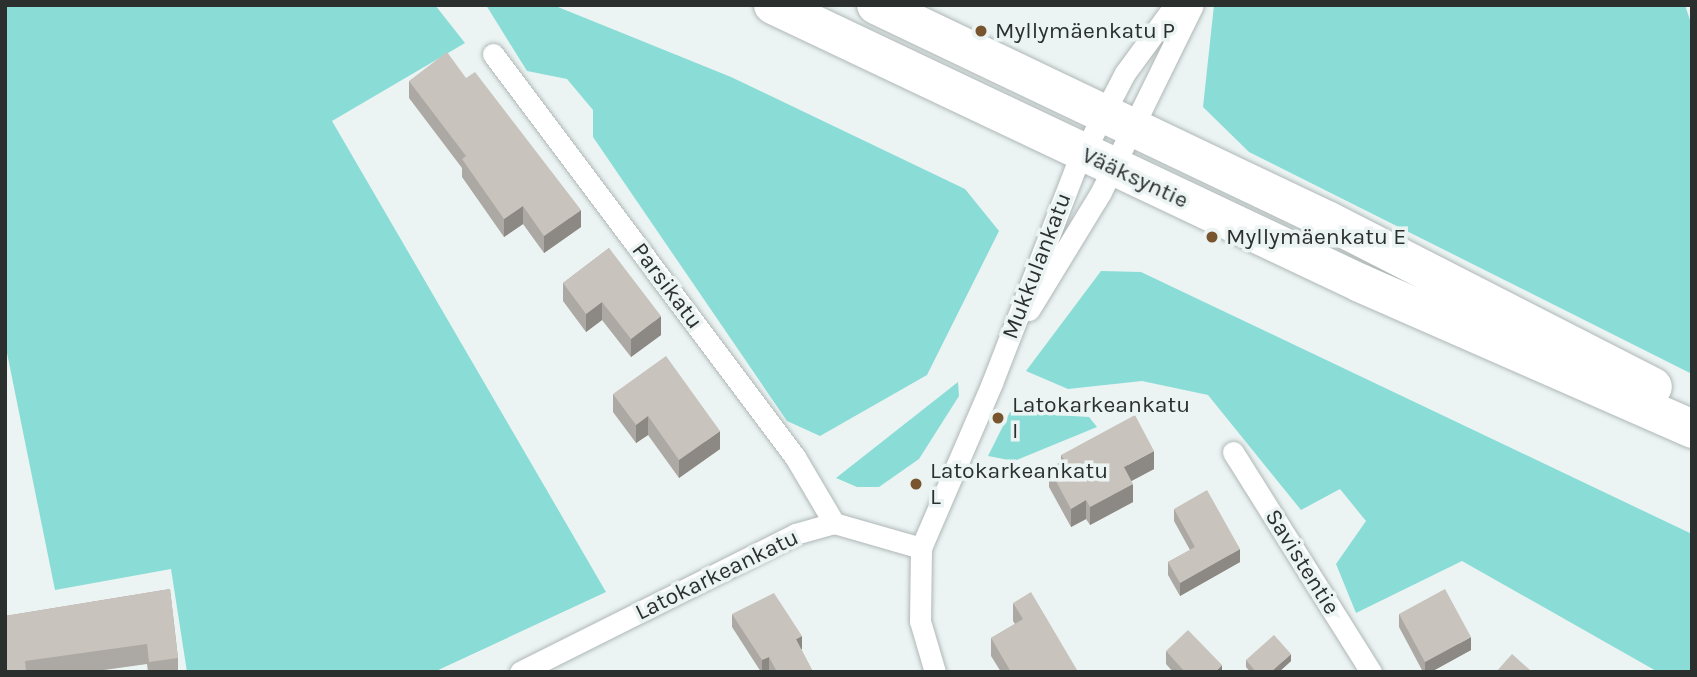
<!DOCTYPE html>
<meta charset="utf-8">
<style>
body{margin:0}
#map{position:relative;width:1697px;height:677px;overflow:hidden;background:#ebf4f3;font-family:Karla,sans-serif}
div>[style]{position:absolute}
.green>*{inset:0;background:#8adcd6}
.roads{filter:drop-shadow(0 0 2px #afb7b6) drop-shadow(0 0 2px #afb7b6)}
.street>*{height:21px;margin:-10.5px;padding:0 10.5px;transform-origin:10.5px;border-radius:10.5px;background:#fff}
.highway>*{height:38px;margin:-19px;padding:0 19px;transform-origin:19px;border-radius:19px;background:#fff}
.wall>*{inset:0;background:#aca8a3}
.shaded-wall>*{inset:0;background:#8c8884}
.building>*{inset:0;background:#c8c3bd}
.dots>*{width:19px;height:19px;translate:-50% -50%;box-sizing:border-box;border:4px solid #ebf4f3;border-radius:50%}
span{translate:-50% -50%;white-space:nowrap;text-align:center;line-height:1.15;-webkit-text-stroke:7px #ebf4f3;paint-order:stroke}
.poi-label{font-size:23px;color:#2b2f2e}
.left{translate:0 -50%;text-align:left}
.street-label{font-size:23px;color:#2b2f2e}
.frame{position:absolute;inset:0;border:7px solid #2b2f2e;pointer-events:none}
</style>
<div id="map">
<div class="green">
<i style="clip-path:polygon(5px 5px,435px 5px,465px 43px,332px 121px,606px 592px,434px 672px,187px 672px,171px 569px,55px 590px,5px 343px)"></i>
<i style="clip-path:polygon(486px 5px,553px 5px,731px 77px,965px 189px,999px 231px,927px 375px,820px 436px,787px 421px,593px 137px,593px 110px,567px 79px,527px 71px)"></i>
<i style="clip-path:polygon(1214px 5px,1685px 5px,1692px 26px,1692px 374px,1249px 152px,1203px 107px)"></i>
<i style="clip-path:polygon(1101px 271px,1141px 272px,1692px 534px,1692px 672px,1658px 672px,1462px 561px,1356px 613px,1336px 564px,1366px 521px,1340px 489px,1301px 510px,1208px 395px,1142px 381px,1068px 389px,1026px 371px)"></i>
<i style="clip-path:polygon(958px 382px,959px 396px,919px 459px,879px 487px,857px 487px,836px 478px)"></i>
<i style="clip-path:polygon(1010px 412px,1089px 417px,1097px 427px,1014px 461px,988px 456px)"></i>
</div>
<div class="roads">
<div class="street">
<i style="left:493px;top:54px;width:504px;rotate:53.15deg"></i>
<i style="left:795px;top:457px;width:77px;rotate:59.4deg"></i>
<i style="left:1029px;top:310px;width:138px;rotate:-58.6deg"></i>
<i style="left:1101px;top:192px;width:208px;rotate:-63.8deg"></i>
<i style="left:1233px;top:452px;width:260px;rotate:57.9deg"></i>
<i style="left:520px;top:672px;width:308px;rotate:-26.6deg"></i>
<i style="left:795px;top:534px;width:41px;rotate:-15.8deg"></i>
<i style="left:834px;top:523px;width:91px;rotate:16deg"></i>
<i style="left:935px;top:672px;width:53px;rotate:-106.4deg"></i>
<i style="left:920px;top:621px;width:73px;rotate:-89.2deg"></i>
<i style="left:921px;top:548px;width:180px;rotate:-66.7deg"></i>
<i style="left:992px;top:383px;width:230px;rotate:-68.8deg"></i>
<i style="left:1075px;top:169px;width:108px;rotate:-62.5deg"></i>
<i style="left:1125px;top:73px;width:84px;rotate:-53.7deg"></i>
</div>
<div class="highway">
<i style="left:773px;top:5px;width:650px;rotate:25.34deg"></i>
<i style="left:1360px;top:283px;width:363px;rotate:23.7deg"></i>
<i style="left:876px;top:5px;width:500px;rotate:25.5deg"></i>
<i style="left:1327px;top:220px;width:366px;rotate:27.1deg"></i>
</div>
</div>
<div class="wall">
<i style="clip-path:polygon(409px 81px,581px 227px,544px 253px,523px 224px,504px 237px,462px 177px,462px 168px,409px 98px)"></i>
<i style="clip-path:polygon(609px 248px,661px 335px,631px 357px,602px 320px,586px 332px,563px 301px,563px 283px)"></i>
<i style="clip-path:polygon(613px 394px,720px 449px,679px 478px,648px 435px,636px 443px,613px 412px)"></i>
<i style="clip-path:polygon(1061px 455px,1154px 469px,1131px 481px,1133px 502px,1090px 525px,1086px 519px,1071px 527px,1049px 487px,1049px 468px,1061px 462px)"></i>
<i style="clip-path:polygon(1174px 509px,1240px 562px,1180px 596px,1168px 575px,1168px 562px,1190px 550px,1174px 521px)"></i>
<i style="clip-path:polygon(170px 589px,178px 658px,178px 672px,148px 672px,147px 664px,90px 672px,5px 672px,5px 616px)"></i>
<i style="clip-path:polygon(1013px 603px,1077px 672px,1001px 672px,991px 656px,991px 638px,1015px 624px,1013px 621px)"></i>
<i style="clip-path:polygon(732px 614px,802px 649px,801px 649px,813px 672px,770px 672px,769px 670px,765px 672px,761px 672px,732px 627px)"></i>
<i style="clip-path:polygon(1399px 614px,1471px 650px,1431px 672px,1423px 672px,1399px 627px)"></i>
<i style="clip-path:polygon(1166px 651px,1222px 672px,1173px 672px,1166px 664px)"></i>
<i style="clip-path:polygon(1246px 660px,1291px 661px,1279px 672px,1250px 672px,1246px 667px)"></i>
</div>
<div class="shaded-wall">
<i style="clip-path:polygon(523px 206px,523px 224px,504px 237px,504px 219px)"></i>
<i style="clip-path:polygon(581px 210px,581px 227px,544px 253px,544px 236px)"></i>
<i style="clip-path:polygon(602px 302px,602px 320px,586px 332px,586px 314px)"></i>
<i style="clip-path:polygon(661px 316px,661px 335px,631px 357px,631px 339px)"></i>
<i style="clip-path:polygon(648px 416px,648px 435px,636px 443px,636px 425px)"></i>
<i style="clip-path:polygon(720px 431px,720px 449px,679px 478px,679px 460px)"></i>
<i style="clip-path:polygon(1154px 451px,1154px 469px,1124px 485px,1124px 467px)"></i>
<i style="clip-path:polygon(1133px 484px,1133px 502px,1090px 525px,1090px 507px)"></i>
<i style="clip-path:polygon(1086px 500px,1086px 519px,1071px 527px,1071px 509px)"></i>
<i style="clip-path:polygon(1240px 549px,1240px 562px,1180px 596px,1180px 583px)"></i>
<i style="clip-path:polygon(802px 636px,802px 649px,796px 652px,796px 639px)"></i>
<i style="clip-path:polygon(1471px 637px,1471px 650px,1431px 672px,1425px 672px,1425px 662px)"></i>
<i style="clip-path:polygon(1291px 654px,1291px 661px,1279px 672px,1271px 672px)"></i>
<i style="clip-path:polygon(769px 657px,769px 670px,762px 672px,762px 660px)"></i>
<i style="clip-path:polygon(1222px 665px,1222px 672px,1215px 672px)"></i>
</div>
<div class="building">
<i style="clip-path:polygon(447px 52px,466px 78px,475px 72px,581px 210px,544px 236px,523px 206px,504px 219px,462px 159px,466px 156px,409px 81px)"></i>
<i style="clip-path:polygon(609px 248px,661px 316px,631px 339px,602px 302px,586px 314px,563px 283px)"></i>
<i style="clip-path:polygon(666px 356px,720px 431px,679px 460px,648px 416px,636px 425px,613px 394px)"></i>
<i style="clip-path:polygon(1135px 415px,1154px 451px,1124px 467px,1133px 484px,1090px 507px,1086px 500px,1071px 509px,1049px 468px,1065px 461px,1061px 455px)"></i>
<i style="clip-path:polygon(1207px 490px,1240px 549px,1180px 583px,1168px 562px,1195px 547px,1174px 509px)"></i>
<i style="clip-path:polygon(170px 589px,178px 658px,149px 662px,147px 644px,25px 661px,26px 671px,5px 672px,5px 616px)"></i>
<i style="clip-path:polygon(1445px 589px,1471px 637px,1425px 662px,1399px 614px)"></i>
<i style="clip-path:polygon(1031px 592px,1077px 670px,1073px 672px,1011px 672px,991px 638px,1023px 619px,1013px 603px)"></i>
<i style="clip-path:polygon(774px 593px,802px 636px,796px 639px,813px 672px,777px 672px,769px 657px,762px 660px,732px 614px)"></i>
<i style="clip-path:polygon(1188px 630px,1222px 665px,1215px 672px,1185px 672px,1166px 651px)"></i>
<i style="clip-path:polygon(1274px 635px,1291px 654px,1271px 672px,1256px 672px,1246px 660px)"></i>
<i style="clip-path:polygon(1512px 654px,1530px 670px,1528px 672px,1496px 672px)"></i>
</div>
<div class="dots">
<i style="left:981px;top:31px;background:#78552e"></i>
<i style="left:1212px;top:237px;background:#78552e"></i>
<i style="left:998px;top:418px;background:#78552e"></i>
<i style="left:916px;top:484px;background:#78552e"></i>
</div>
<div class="poi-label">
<span class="left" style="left:995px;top:31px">Myllymäenkatu P</span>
<span class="left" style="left:1226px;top:237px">Myllymäenkatu E</span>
<span class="left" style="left:1012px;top:418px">Latokarkeankatu<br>I</span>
<span class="left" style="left:930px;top:484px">Latokarkeankatu<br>L</span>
</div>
<div class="street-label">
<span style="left:1135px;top:178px;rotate:25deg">Vääksyntie</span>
<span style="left:1037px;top:266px;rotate:-69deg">Mukkulankatu</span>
<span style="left:667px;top:286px;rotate:53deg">Parsikatu</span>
<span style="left:1302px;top:562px;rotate:58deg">Savistentie</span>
<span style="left:717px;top:575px;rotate:-26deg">Latokarkeankatu</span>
</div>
<div class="frame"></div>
</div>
